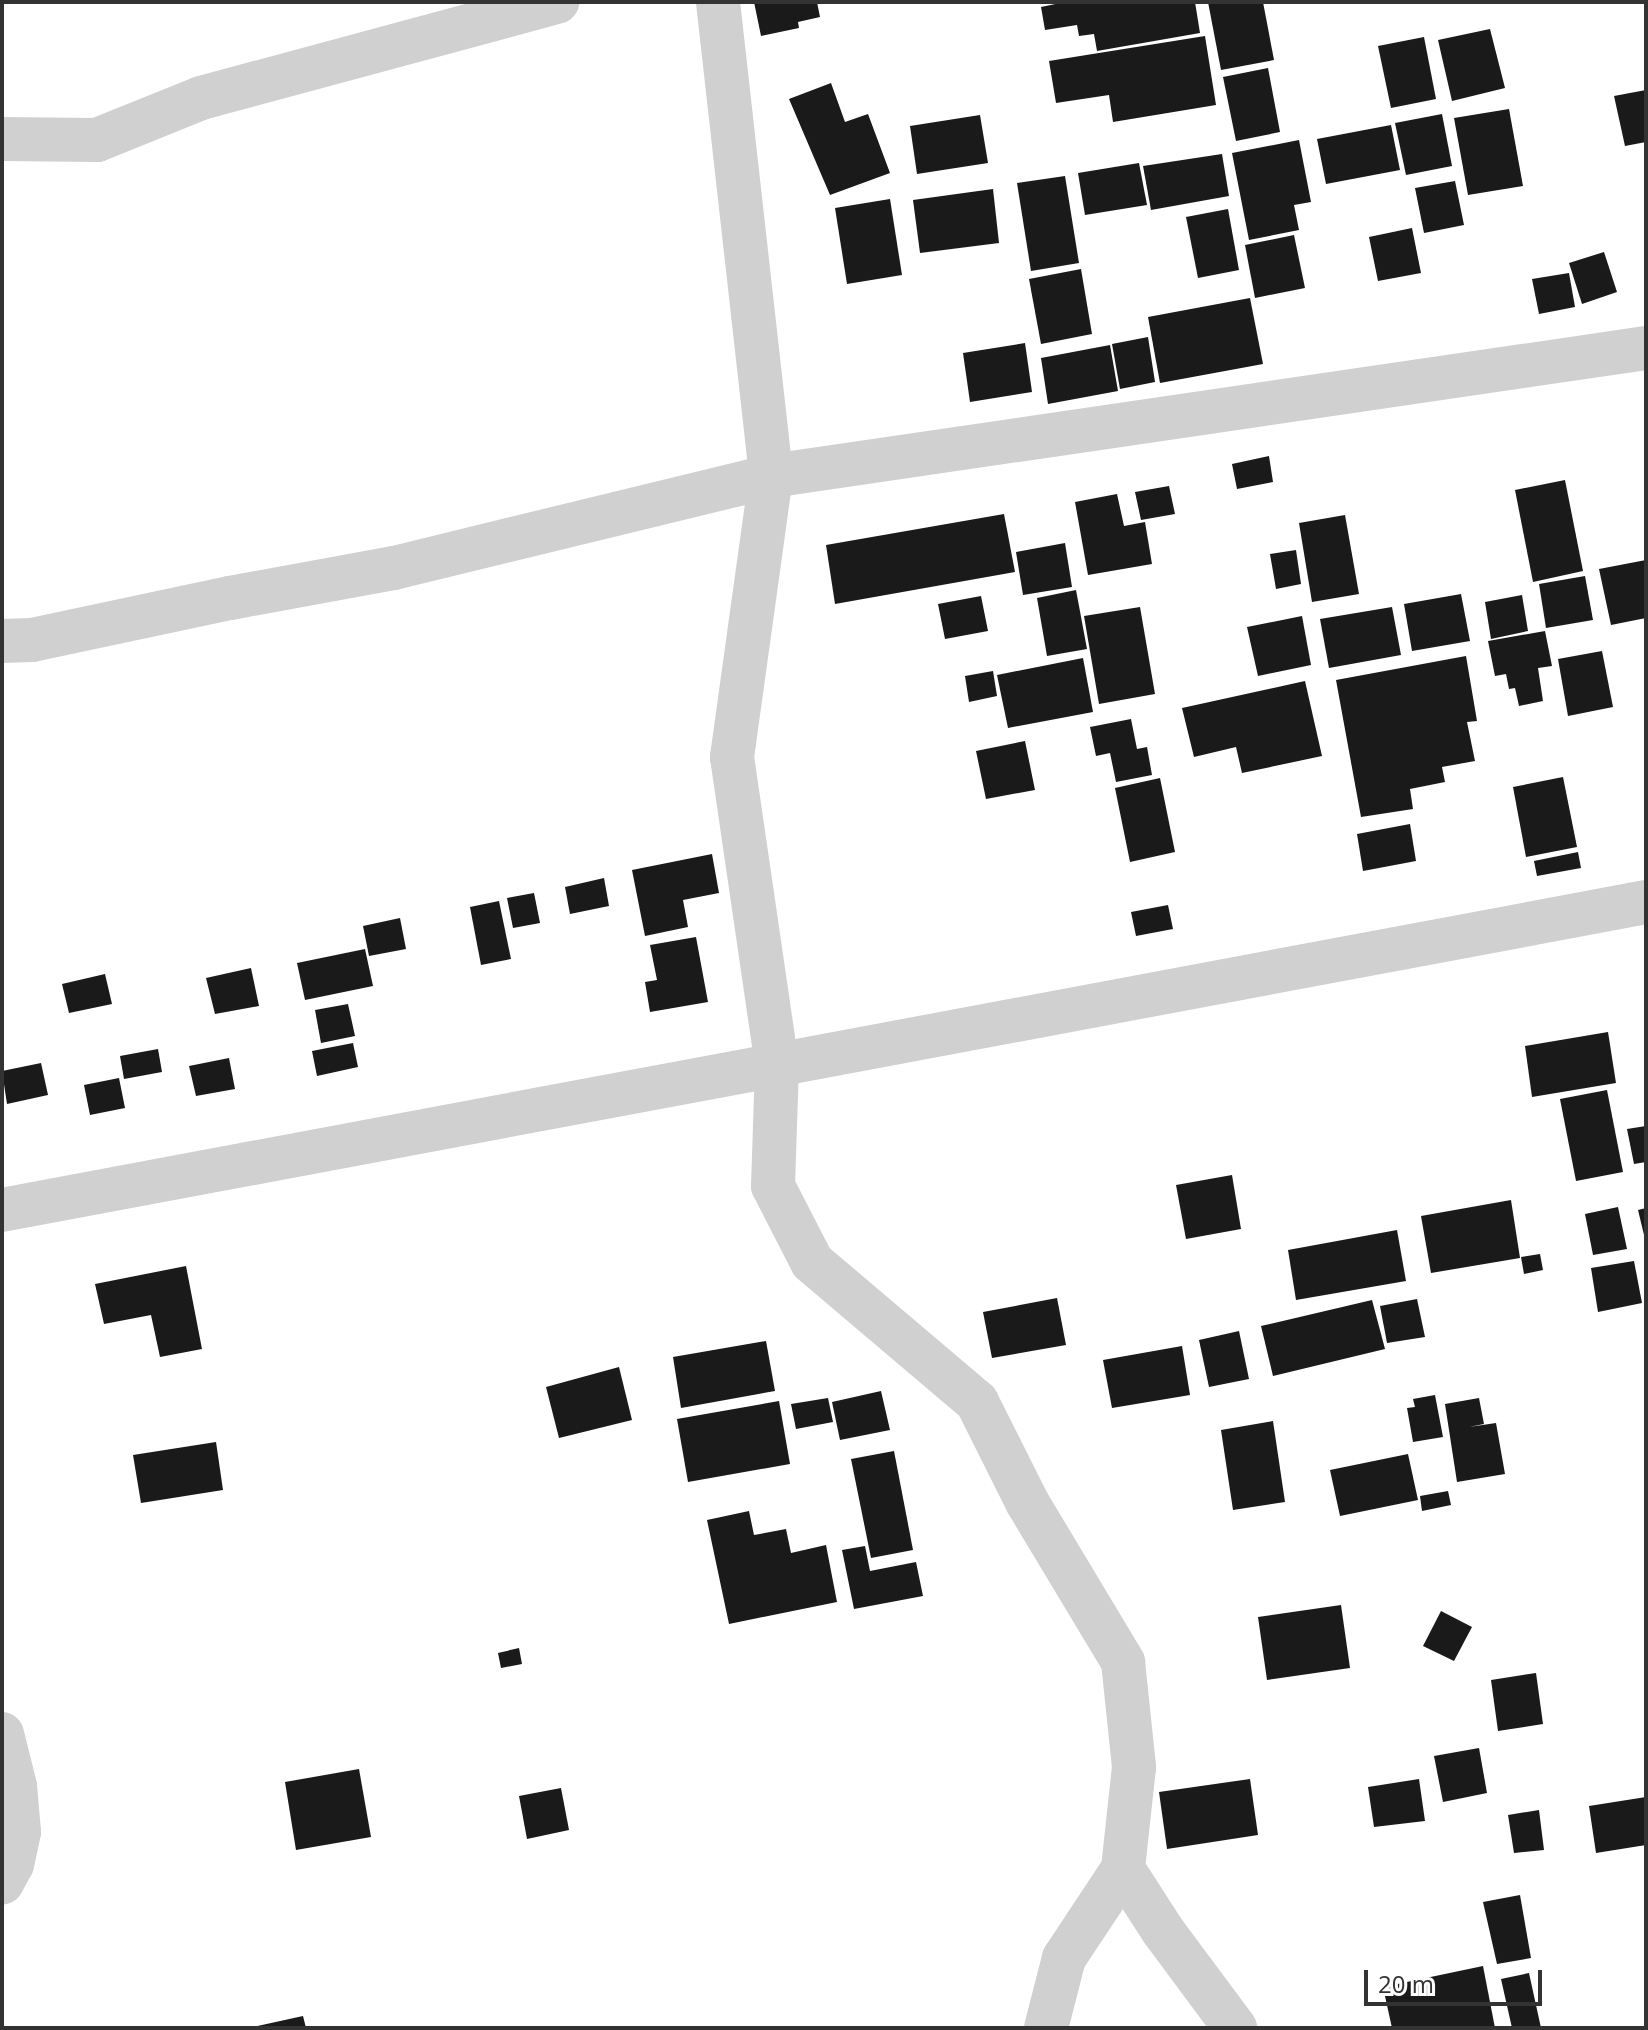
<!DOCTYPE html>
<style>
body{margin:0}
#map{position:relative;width:1648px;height:2030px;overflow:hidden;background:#fff;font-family:"Open Sans",sans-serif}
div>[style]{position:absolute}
.building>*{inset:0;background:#1a1a1a}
.street>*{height:44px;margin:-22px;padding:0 22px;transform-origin:22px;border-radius:22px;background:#d0d0d0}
span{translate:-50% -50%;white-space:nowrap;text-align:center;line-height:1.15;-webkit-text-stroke:8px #fff;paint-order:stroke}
.frame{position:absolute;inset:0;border:4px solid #333;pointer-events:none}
.scale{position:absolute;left:1364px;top:1970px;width:178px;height:36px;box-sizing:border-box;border:4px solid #333;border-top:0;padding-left:10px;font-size:24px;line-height:28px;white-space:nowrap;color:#333;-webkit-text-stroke:6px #fff;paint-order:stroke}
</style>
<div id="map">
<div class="building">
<i style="clip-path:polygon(754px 2px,817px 2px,820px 17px,798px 22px,799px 28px,761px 36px)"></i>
<i style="clip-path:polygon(1065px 2px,1195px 2px,1200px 33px,1097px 51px,1094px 34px,1079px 36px,1077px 25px,1045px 30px,1041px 7px)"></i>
<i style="clip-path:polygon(1208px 2px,1263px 2px,1274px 60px,1221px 70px)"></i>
<i style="clip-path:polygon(1490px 29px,1505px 88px,1452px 101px,1438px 40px)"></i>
<i style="clip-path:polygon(1205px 36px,1216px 105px,1113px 122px,1109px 95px,1056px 103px,1049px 61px)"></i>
<i style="clip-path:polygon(1424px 37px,1436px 99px,1391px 108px,1378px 46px)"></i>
<i style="clip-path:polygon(1268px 68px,1280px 132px,1236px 141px,1223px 77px)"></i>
<i style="clip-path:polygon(831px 83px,845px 122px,868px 114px,890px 173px,830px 195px,789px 99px)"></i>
<i style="clip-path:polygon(1646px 90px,1646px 142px,1625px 146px,1614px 96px)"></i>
<i style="clip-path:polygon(1509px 109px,1523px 186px,1468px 195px,1454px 118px)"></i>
<i style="clip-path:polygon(1442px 114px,1452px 166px,1406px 175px,1395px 123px)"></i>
<i style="clip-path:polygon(980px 115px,988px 163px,917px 174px,910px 126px)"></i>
<i style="clip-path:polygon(1391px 125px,1400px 170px,1326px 184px,1317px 139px)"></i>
<i style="clip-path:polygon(1299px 140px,1311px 202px,1294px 205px,1299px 230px,1249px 240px,1232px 153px)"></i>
<i style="clip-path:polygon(1222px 154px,1229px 196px,1151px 210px,1143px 166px)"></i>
<i style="clip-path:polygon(1139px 163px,1147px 205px,1085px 215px,1078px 173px)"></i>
<i style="clip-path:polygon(1065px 176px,1079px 263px,1031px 271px,1017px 183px)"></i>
<i style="clip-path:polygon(1455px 181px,1464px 225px,1424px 233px,1415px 188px)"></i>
<i style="clip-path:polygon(993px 189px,999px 243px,920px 253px,913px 200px)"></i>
<i style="clip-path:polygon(890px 199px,902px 275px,847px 284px,835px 208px)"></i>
<i style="clip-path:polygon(1228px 209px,1239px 270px,1198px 278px,1186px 217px)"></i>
<i style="clip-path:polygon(1412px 228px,1421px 273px,1378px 281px,1369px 237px)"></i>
<i style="clip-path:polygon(1294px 235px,1305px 288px,1255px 298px,1245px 245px)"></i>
<i style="clip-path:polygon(1604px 252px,1617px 292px,1582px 304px,1569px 263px)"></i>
<i style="clip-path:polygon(1081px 269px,1092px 334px,1041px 344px,1029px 279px)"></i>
<i style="clip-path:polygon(1569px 273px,1575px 307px,1539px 314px,1532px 279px)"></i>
<i style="clip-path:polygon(1250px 298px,1263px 364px,1160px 383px,1148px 317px)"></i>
<i style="clip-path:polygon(1148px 337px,1155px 382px,1120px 389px,1112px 344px)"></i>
<i style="clip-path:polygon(1025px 343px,1032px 392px,970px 402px,963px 353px)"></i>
<i style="clip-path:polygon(1110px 345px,1118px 391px,1048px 404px,1041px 358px)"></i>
<i style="clip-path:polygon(1269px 456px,1273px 482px,1237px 489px,1232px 464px)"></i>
<i style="clip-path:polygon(1565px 480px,1583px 571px,1533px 582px,1515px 490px)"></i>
<i style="clip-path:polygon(1169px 486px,1175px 514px,1141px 520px,1135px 492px)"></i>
<i style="clip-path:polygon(1117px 494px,1124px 526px,1145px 522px,1152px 564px,1088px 575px,1075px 502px)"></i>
<i style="clip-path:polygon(1004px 514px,1015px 572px,835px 604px,826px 545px)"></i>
<i style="clip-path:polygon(1345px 515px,1359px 594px,1312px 602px,1299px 523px)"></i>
<i style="clip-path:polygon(1065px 543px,1072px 587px,1023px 595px,1016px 552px)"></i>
<i style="clip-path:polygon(1296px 550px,1301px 584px,1276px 589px,1270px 554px)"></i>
<i style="clip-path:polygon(1646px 560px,1646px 618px,1611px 625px,1599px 569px)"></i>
<i style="clip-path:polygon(1585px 576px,1593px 620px,1546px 628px,1539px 584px)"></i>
<i style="clip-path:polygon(1076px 590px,1087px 649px,1047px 656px,1037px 598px)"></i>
<i style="clip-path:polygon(1461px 594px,1470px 641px,1412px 651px,1404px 604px)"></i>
<i style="clip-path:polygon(1522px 595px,1528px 631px,1491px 639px,1485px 602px)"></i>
<i style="clip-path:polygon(981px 596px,988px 631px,945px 639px,938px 604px)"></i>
<i style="clip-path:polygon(1140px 607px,1155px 694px,1099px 704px,1084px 616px)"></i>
<i style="clip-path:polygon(1392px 607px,1401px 655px,1329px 668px,1320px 619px)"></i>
<i style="clip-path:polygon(1302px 616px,1311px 665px,1258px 676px,1247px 627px)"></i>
<i style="clip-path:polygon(1545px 631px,1552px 666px,1538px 668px,1543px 701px,1519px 706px,1515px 688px,1509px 689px,1506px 674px,1495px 676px,1488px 641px)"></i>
<i style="clip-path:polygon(1602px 651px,1613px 707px,1568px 716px,1558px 659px)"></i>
<i style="clip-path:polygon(1466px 656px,1477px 721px,1467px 722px,1475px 761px,1442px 767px,1445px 782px,1410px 789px,1413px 809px,1361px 817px,1336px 680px)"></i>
<i style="clip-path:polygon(1083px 658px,1093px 712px,1008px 728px,997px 675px)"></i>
<i style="clip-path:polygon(993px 671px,997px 696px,969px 702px,965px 676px)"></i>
<i style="clip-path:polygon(1305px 681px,1322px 756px,1242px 773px,1236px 747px,1194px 757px,1182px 708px)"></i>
<i style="clip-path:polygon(1131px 719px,1137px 749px,1147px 747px,1152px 775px,1116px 782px,1110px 753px,1096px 756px,1090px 727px)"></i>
<i style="clip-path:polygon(1025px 741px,1035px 790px,986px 799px,976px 751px)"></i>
<i style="clip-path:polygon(1563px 777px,1577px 847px,1526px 857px,1513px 787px)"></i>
<i style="clip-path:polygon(1160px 778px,1175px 852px,1130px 862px,1115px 788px)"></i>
<i style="clip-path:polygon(1410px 824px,1416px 861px,1363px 871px,1357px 834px)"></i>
<i style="clip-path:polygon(1578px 852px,1581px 868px,1537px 876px,1534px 861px)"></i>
<i style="clip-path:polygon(712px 854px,719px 893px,683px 900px,688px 927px,645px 936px,632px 870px)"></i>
<i style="clip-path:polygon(604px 878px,609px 906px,570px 914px,565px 887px)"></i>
<i style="clip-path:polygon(534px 893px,540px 923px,513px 928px,507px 898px)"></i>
<i style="clip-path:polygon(499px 901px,511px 959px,481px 965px,470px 907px)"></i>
<i style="clip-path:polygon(1168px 905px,1173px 929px,1136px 936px,1131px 912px)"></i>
<i style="clip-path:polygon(400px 918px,406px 949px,369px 956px,363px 926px)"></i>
<i style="clip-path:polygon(696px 937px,708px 1002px,650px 1012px,645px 982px,657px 980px,650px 945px)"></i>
<i style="clip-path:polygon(365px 949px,373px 986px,305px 1000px,297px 963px)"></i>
<i style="clip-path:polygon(251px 968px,259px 1006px,215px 1014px,206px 978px)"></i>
<i style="clip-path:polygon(105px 974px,112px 1004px,69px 1013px,62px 984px)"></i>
<i style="clip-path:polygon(348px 1004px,355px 1036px,321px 1043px,315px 1010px)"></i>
<i style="clip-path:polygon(1608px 1032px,1616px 1083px,1532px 1097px,1525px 1046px)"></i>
<i style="clip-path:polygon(353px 1043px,358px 1067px,317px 1076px,312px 1051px)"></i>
<i style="clip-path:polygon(158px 1049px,162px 1072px,124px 1079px,120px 1056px)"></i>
<i style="clip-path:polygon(229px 1058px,235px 1089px,196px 1096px,189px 1066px)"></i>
<i style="clip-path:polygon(41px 1063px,48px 1095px,7px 1104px,2px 1071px)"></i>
<i style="clip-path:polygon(119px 1078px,125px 1108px,90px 1115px,84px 1085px)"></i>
<i style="clip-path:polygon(1607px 1090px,1623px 1172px,1576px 1181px,1560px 1099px)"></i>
<i style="clip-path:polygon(1646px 1126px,1646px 1162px,1634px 1164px,1627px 1129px)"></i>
<i style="clip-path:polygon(1232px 1175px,1241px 1229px,1186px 1239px,1176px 1185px)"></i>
<i style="clip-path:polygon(1511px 1200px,1520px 1258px,1431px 1273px,1421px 1216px)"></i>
<i style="clip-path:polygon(1618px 1207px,1627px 1249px,1593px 1255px,1585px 1214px)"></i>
<i style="clip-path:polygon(1646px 1208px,1646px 1239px,1645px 1239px,1638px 1210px)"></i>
<i style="clip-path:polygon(1397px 1230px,1406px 1281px,1296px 1300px,1288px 1250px)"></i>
<i style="clip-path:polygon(1540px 1254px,1543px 1270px,1524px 1274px,1521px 1257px)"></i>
<i style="clip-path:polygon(1634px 1261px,1642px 1303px,1598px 1312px,1591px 1268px)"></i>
<i style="clip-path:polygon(186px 1266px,202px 1349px,160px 1357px,151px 1315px,104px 1324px,95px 1284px)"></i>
<i style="clip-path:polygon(1057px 1298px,1066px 1345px,992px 1358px,983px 1312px)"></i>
<i style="clip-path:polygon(1417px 1299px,1425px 1337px,1387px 1343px,1380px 1306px)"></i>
<i style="clip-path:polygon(1372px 1300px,1385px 1349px,1273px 1376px,1261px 1326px)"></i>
<i style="clip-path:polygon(1239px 1331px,1249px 1379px,1209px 1387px,1199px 1340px)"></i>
<i style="clip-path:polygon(766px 1341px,775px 1391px,681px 1408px,673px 1357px)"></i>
<i style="clip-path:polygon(1182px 1346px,1190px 1395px,1112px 1408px,1103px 1360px)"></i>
<i style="clip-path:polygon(619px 1367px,632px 1420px,559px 1438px,546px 1387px)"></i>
<i style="clip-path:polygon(881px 1391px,890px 1430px,840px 1440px,832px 1402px)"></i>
<i style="clip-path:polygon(1435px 1395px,1443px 1437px,1413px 1442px,1407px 1408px,1415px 1407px,1413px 1399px)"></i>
<i style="clip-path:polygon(828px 1398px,833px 1422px,796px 1429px,791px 1404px)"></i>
<i style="clip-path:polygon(1479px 1398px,1484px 1424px,1469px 1427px,1496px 1423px,1505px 1474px,1457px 1482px,1445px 1404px)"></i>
<i style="clip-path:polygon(779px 1401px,790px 1464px,688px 1482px,677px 1419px)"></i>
<i style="clip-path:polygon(1273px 1421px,1285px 1502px,1233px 1510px,1221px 1430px)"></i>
<i style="clip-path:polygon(216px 1442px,223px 1490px,141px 1503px,133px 1455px)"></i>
<i style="clip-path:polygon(894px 1451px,913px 1550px,871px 1558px,851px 1459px)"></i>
<i style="clip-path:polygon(1408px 1454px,1418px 1500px,1340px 1516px,1330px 1470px)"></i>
<i style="clip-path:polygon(1448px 1491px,1451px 1505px,1422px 1511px,1420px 1496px)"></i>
<i style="clip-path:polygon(749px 1511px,754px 1535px,786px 1529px,791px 1553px,826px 1545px,837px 1602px,729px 1624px,707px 1520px)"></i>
<i style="clip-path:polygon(865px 1546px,870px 1571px,916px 1562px,923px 1596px,854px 1609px,842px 1550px)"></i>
<i style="clip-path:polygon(1341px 1605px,1350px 1668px,1267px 1680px,1258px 1617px)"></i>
<i style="clip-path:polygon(1441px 1611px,1472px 1627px,1454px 1661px,1423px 1646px)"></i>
<i style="clip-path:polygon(519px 1648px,522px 1664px,501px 1668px,498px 1653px)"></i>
<i style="clip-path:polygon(1536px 1673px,1543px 1724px,1498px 1731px,1491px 1680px)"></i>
<i style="clip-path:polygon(1479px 1748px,1487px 1793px,1443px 1802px,1434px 1756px)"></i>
<i style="clip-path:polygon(359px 1769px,371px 1837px,296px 1850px,285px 1782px)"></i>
<i style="clip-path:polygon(1250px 1779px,1258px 1835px,1167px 1849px,1159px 1792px)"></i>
<i style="clip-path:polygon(1419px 1779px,1425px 1821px,1374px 1827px,1368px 1787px)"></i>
<i style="clip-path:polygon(561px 1788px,569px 1830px,527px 1839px,519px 1796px)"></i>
<i style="clip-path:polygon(1646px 1797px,1646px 1845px,1596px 1853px,1589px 1806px)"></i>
<i style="clip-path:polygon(1539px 1810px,1544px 1850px,1514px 1853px,1508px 1815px)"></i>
<i style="clip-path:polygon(1520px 1895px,1531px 1958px,1497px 1964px,1483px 1902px)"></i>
<i style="clip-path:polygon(1483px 1966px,1495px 2028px,1392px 2028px,1383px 1987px)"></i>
<i style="clip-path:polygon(1529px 1973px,1541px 2028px,1512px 2028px,1501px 1979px)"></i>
<i style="clip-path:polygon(303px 2016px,306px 2028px,254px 2028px,253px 2027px)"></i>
</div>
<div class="street">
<i style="left:718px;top:2px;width:477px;rotate:83.6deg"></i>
<i style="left:771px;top:476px;width:284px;rotate:97.9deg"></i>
<i style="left:732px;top:757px;width:311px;rotate:81.7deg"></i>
<i style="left:777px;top:1065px;width:121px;rotate:91.9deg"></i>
<i style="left:773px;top:1186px;width:85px;rotate:62.8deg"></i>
<i style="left:812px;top:1262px;width:216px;rotate:40.3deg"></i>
<i style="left:977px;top:1402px;width:112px;rotate:63.4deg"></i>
<i style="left:1027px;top:1502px;width:187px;rotate:59deg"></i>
<i style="left:1123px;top:1662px;width:106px;rotate:84deg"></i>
<i style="left:1134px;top:1767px;width:103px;rotate:96.2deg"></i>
<i style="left:1123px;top:1869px;width:107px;rotate:123.5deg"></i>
<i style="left:1064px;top:1958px;width:72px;rotate:104.4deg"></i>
<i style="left:2px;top:139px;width:95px;rotate:0.6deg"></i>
<i style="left:97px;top:140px;width:112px;rotate:-22deg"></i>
<i style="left:201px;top:98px;width:369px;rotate:-15.1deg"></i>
<i style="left:2px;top:641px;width:30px;rotate:-2deg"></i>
<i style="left:32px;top:640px;width:202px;rotate:-12deg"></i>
<i style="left:230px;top:598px;width:167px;rotate:-10.4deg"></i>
<i style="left:394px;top:568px;width:388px;rotate:-13.7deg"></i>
<i style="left:771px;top:476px;width:884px;rotate:-8.32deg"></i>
<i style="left:2px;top:1210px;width:1673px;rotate:-10.61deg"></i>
<i style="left:2px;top:1734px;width:54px;rotate:76deg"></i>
<i style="left:15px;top:1786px;width:46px;rotate:85deg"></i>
<i style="left:19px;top:1832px;width:33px;rotate:102deg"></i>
<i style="left:12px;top:1864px;width:21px;rotate:118deg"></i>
<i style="left:1123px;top:1869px;width:74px;rotate:57.2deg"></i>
<i style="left:1163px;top:1931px;width:121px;rotate:53.4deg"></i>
</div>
<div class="frame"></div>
<div class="scale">20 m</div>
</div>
